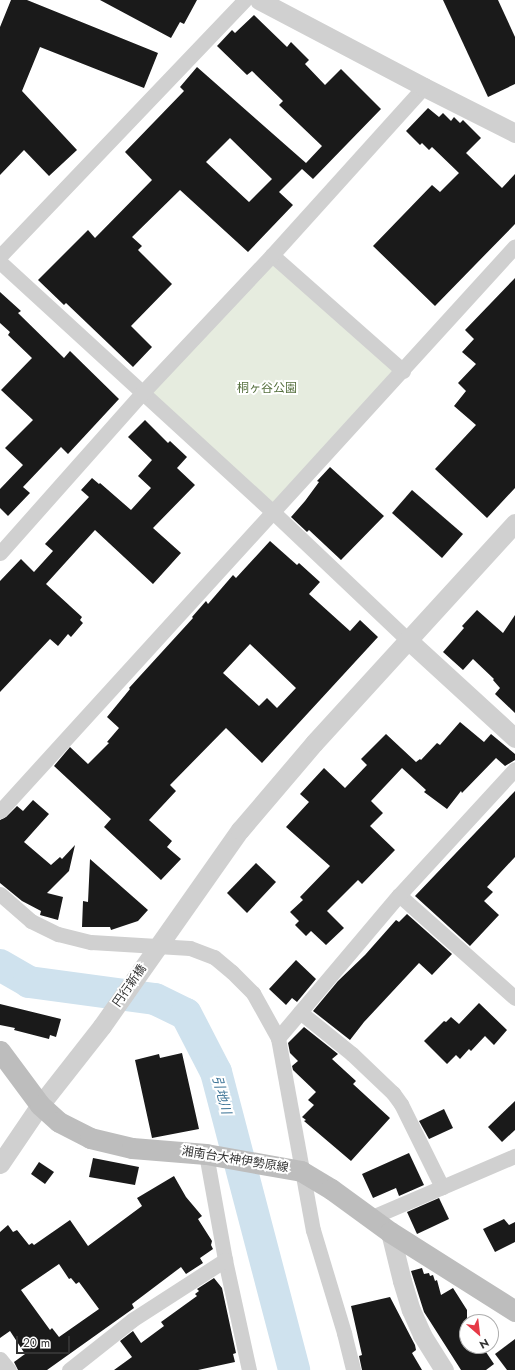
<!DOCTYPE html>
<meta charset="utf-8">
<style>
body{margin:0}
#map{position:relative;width:515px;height:1370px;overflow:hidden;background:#fff;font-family:Jost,"Noto Sans JP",sans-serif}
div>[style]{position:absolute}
.green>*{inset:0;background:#e6ecdf}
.river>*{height:32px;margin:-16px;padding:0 16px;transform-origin:16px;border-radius:16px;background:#cfe2ee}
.building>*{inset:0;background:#1a1a1a}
.minor>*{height:15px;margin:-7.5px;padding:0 7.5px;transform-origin:7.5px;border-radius:7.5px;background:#d0d0d0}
.tertiary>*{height:19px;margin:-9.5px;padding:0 9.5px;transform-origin:9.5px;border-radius:9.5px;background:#d0d0d0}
.secondary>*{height:21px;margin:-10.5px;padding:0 10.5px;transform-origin:10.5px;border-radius:10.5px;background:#bdbdbd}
span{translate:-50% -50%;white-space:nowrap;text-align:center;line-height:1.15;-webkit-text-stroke:4px #fff;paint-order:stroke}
.park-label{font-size:12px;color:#56703f}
.street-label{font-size:12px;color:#333}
.water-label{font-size:13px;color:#3f7597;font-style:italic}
.north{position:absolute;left:459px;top:1314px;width:40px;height:40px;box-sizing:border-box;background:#fff;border:1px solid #adadad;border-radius:50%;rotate:152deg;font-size:11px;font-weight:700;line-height:16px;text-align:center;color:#333}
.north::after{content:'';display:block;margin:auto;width:14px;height:18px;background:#e63946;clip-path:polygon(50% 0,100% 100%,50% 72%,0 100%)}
.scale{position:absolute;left:16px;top:1336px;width:54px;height:18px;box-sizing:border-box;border:2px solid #333;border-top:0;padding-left:5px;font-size:12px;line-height:14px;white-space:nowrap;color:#333;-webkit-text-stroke:3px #fff;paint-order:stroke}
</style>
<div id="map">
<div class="green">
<i style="clip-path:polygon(272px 255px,403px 371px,273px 511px,142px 393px)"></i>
</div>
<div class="river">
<i style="left:0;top:965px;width:34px;rotate:30deg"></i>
<i style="left:29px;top:982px;width:127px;rotate:7.7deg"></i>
<i style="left:155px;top:999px;width:34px;rotate:26deg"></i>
<i style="left:186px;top:1014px;width:65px;rotate:62.7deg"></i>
<i style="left:216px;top:1072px;width:308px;rotate:75.3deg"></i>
</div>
<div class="building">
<i style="clip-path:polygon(11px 0,27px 0,158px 53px,144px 88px,40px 47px,22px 91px,77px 150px,49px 176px,24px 150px,0 175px,0 27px)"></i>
<i style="clip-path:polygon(100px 0,197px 0,184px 24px,180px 22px,171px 38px)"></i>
<i style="clip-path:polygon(443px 0,498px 0,515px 37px,515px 84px,488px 97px)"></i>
<i style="clip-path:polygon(evenodd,254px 15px,287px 47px,291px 42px,309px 60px,305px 64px,325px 85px,341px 69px,381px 109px,313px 179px,302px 169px,279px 192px,293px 205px,248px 252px,180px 190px,132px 237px,142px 246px,138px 250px,172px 284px,131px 326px,152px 347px,133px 367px,66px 303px,64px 305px,38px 280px,88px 230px,95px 238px,152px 180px,125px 152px,184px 91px,180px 87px,197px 67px,306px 163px,322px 146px,279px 105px,283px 101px,252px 71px,247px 75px,217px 46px,232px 30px,235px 33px,254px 15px,230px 138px,272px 179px,249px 202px,206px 162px,230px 138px)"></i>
<i style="clip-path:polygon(428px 108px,439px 117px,443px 113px,451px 121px,454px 117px,460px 123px,463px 120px,481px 138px,466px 153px,502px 188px,515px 174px,515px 224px,435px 306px,373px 246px,432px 185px,440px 192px,459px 173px,432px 147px,429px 150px,422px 143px,420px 145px,406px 131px)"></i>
<i style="clip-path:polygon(515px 278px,515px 488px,487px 518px,435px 469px,476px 425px,454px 406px,466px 391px,458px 383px,476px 364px,462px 352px,474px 339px,465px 330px)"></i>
<i style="clip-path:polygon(0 292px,21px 311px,18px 313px,64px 358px,70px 351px,119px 399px,68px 454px,61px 447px,23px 487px,30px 493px,8px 516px,0 508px,0 489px,23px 465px,5px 448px,33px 420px,1px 390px,32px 358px,8px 335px,10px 332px,0 323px)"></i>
<i style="clip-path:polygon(145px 420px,168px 443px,170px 441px,187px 457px,177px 468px,195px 485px,153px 528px,181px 553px,153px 584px,95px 530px,46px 584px,82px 617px,80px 620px,83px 623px,71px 637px,68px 634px,58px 646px,50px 639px,0 692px,0 581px,21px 559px,34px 572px,53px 551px,45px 544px,89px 497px,81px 490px,92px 478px,99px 484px,100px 483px,131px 510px,151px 488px,138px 476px,152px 460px,128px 437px)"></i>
<i style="clip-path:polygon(330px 467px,384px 516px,341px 560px,309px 530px,307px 532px,291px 517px,305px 501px,319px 482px,317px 481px)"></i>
<i style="clip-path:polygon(412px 490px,463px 534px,442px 558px,392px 513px)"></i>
<i style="clip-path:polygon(evenodd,270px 541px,297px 565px,299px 563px,320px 582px,309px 594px,350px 631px,360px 620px,378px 637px,262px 763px,226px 728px,170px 785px,176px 791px,149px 820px,172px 841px,167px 847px,181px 859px,161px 880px,104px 827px,111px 819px,54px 766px,70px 747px,88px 764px,109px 743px,107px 742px,119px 728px,107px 717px,130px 689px,129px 688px,193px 618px,192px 617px,206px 601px,208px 604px,233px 575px,236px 578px,270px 541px,250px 644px,296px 688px,277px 708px,267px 698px,259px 706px,223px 673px,250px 644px)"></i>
<i style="clip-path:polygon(477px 610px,503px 633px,515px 615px,515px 713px,495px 694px,500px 688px,493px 680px,494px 679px,473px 659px,463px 670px,443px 652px,464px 628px,462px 626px)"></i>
<i style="clip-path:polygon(460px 722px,484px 742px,491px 734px,515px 754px,515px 760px,505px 766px,496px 758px,462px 793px,461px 791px,447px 809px,424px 792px,426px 790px,402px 768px,371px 801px,383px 813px,370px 826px,395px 850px,362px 884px,358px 880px,327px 911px,344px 928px,326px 945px,311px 931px,306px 936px,295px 925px,299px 921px,290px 912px,303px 900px,300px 897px,330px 866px,286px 827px,309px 802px,300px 794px,324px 768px,345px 788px,367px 765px,361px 759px,386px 734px,416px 762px,420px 759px,421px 760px,437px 743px,440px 745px)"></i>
<i style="clip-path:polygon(515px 791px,515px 857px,487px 887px,493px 892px,484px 901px,499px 915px,470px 946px,415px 896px)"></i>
<i style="clip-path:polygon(33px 800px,49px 814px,24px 842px,51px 865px,60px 857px,62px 859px,75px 845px,69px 871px,47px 893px,63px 897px,58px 920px,40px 915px,41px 911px,22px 901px,0 883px,0 820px,6px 817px,17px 806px,23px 811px)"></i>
<i style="clip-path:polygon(90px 859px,148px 910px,138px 921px,111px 930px,110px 927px,82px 927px,83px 901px,88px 902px)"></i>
<i style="clip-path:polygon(256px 863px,276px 882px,247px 913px,227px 893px)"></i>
<i style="clip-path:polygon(407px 914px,452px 954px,432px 975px,419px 963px,364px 1022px,350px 1040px,313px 1011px,338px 981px,365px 955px,396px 920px,399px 922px)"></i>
<i style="clip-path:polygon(296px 960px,316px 979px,297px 1002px,292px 998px,286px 1005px,269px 989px)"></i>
<i style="clip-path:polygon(479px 1003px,507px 1030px,494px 1045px,485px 1036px,471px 1051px,469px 1049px,460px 1059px,456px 1055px,447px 1064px,424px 1041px,444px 1021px,446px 1022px,451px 1017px,459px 1024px)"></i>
<i style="clip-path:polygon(0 1004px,61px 1019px,56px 1037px,50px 1035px,49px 1039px,14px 1030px,15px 1028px,0 1025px)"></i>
<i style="clip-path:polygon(304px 1027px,338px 1054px,332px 1059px,356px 1081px,353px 1084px,390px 1118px,351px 1161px,304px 1121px,306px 1120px,302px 1117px,314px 1105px,308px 1100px,316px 1092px,293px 1070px,292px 1066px,298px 1061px,290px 1053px,288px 1043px)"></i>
<i style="clip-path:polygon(182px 1053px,199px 1129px,152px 1138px,135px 1060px,159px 1054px,160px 1058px)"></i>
<i style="clip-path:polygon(515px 1101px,515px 1130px,502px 1142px,488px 1127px)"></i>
<i style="clip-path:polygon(444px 1109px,453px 1128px,429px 1139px,419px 1121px)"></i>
<i style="clip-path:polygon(409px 1153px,424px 1185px,399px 1196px,396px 1188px,373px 1198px,362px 1174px)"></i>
<i style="clip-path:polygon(93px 1158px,139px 1167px,135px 1185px,89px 1177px)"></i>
<i style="clip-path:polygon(39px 1162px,54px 1172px,45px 1184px,31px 1174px)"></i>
<i style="clip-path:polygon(evenodd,174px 1176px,186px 1197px,202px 1216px,198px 1219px,212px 1241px,211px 1245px,213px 1249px,200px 1258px,203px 1263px,186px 1274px,181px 1267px,132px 1304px,134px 1308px,47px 1370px,18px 1370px,14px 1362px,25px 1354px,10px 1331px,0 1338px,0 1232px,8px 1225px,13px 1232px,17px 1230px,29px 1245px,32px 1243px,34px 1245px,70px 1220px,88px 1246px,142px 1206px,137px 1198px,174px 1176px,59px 1264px,69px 1279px,71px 1278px,76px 1284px,79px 1282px,99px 1309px,59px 1337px,52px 1328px,50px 1330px,21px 1290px,59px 1264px)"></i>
<i style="clip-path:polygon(439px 1198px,449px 1219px,417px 1234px,407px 1212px)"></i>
<i style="clip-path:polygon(504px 1219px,509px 1225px,515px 1222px,515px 1242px,495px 1252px,483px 1229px)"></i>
<i style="clip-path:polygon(422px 1268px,424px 1274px,429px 1273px,430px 1276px,433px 1275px,435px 1281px,437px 1280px,441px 1295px,453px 1288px,467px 1310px,467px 1346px,482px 1346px,494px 1364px,486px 1370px,461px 1370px,424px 1312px,411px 1271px)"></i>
<i style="clip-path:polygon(214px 1278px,222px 1288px,236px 1353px,233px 1354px,235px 1362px,198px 1370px,114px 1370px,132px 1357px,120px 1341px,133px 1331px,141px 1343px,164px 1326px,161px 1322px,197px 1296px,195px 1294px,199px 1291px,197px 1289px)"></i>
<i style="clip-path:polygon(390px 1297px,415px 1345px,416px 1350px,412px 1353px,422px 1370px,362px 1370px,359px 1356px,362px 1355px,351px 1306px)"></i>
<i style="clip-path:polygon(515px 1339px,515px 1370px,507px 1370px,495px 1354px)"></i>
</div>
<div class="minor">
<i style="left:272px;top:255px;width:175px;rotate:41.5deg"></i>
<i style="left:0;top:256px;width:354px;rotate:-46.3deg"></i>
<i style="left:0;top:262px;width:370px;rotate:42.5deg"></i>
<i style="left:273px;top:512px;width:186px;rotate:43.5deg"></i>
<i style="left:0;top:553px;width:214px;rotate:-48.4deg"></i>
<i style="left:142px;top:393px;width:190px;rotate:-46.7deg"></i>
<i style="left:272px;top:255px;width:227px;rotate:-47.9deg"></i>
<i style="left:0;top:811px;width:764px;rotate:-47.65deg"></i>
<i style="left:0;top:894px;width:41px;rotate:41.1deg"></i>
<i style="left:31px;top:921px;width:30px;rotate:26deg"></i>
<i style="left:58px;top:934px;width:34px;rotate:14deg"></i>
<i style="left:91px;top:942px;width:99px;rotate:3.5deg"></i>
<i style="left:190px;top:948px;width:26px;rotate:21deg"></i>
<i style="left:214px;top:957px;width:23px;rotate:40deg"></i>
<i style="left:232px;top:972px;width:30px;rotate:45deg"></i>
<i style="left:253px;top:993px;width:51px;rotate:60.9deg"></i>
<i style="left:278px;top:1038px;width:195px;rotate:79.7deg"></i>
<i style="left:313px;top:1230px;width:108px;rotate:73.2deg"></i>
<i style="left:344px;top:1333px;width:38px;rotate:76deg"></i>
<i style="left:399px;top:895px;width:155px;rotate:41.6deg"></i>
<i style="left:300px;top:1012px;width:67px;rotate:38.9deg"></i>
<i style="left:352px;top:1054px;width:57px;rotate:43.6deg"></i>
<i style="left:393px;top:1093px;width:14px;rotate:54deg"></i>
<i style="left:401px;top:1104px;width:93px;rotate:63.7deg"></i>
<i style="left:278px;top:1038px;width:187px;rotate:-49.8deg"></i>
<i style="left:399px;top:895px;width:171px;rotate:-47.4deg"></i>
<i style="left:206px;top:1154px;width:108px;rotate:79.8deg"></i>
<i style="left:225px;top:1260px;width:113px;rotate:77.7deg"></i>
<i style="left:370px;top:1218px;width:158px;rotate:-23.2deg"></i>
<i style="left:0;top:1359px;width:14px;rotate:51deg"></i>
<i style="left:69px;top:1370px;width:80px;rotate:-38.4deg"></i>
<i style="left:132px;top:1320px;width:111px;rotate:-32.8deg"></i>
</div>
<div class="tertiary">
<i style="left:259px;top:0;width:187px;rotate:27.8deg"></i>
<i style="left:424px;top:87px;width:102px;rotate:26.8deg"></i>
<i style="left:408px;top:640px;width:145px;rotate:42.5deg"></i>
<i style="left:0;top:1164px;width:71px;rotate:-55.9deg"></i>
<i style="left:40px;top:1105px;width:100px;rotate:-51.9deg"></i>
<i style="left:102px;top:1026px;width:240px;rotate:-54.9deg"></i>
<i style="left:240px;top:830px;width:114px;rotate:-49.6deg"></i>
<i style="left:314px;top:743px;width:298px;rotate:-47.6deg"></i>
<i style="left:390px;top:1232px;width:50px;rotate:76.2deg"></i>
<i style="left:402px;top:1281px;width:30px;rotate:73deg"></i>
<i style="left:411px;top:1310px;width:27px;rotate:66deg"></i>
<i style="left:422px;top:1335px;width:41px;rotate:57.8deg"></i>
</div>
<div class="secondary">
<i style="left:0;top:1051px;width:67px;rotate:53.5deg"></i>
<i style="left:40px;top:1105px;width:25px;rotate:42deg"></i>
<i style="left:59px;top:1122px;width:35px;rotate:27deg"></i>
<i style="left:90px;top:1138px;width:43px;rotate:13.4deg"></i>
<i style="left:132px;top:1148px;width:74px;rotate:4.6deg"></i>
<i style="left:206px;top:1154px;width:97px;rotate:10.1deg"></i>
<i style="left:301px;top:1171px;width:35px;rotate:31deg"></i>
<i style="left:331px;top:1189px;width:73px;rotate:36.1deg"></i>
<i style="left:390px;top:1232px;width:148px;rotate:32.3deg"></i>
</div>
<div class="park-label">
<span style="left:267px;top:389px">桐ヶ谷公園</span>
</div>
<div class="street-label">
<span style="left:130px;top:986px;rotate:-55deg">円行新橋</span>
<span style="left:235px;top:1160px;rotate:9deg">湘南台大神伊勢原線</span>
</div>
<div class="water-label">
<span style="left:221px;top:1095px;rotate:75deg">引地川</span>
</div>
<div class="north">N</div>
<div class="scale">20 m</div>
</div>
